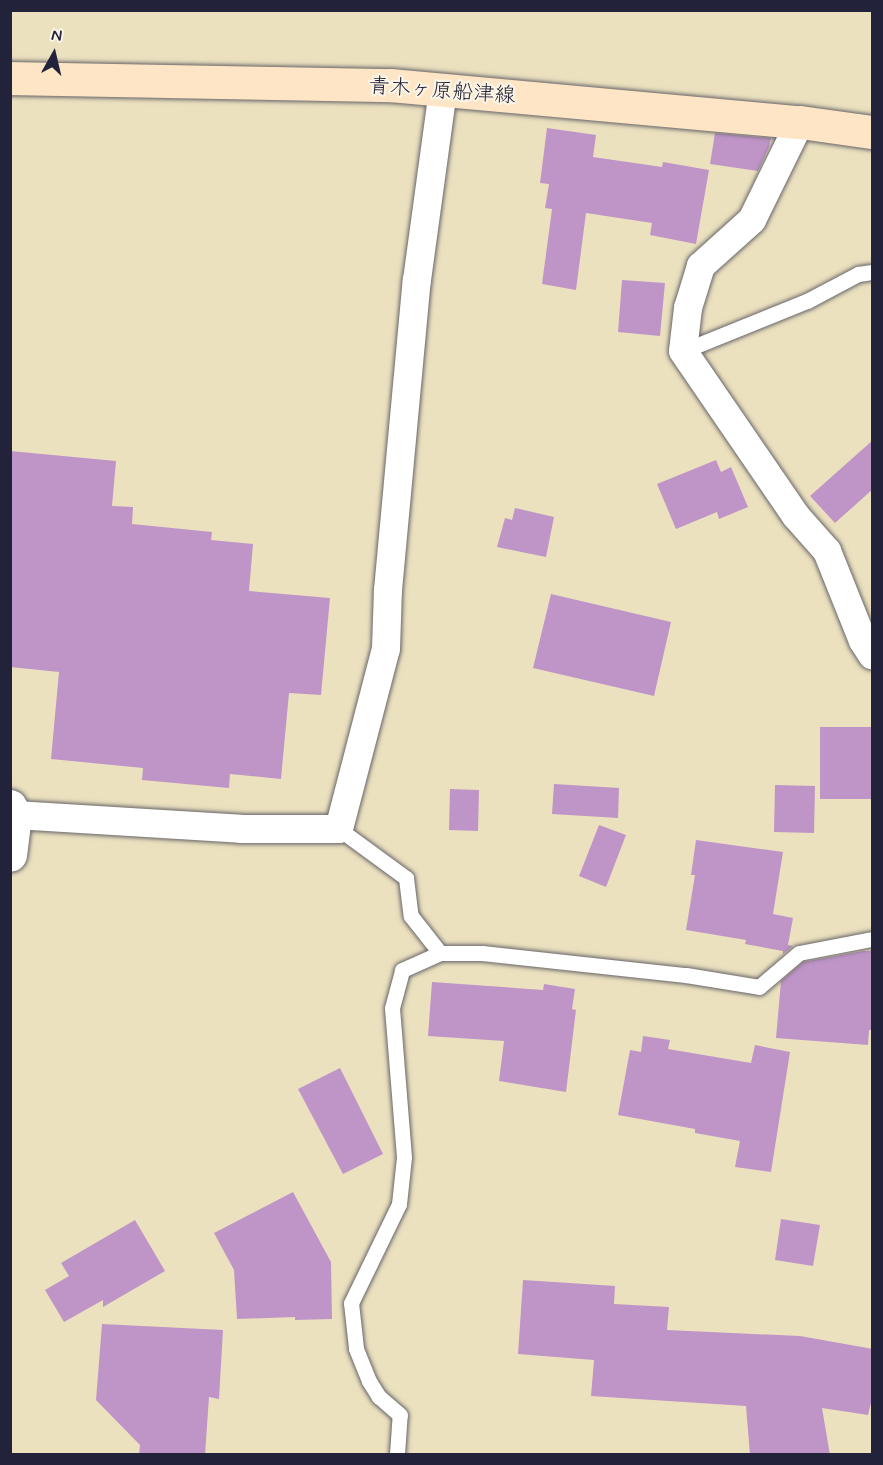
<!DOCTYPE html>
<meta charset="utf-8">
<style>
body{margin:0}
#map{position:relative;width:883px;height:1465px;overflow:hidden;background:#ebe1bf;font-family:Mynerve,"Klee One",sans-serif}
div>[style]{position:absolute}
.building>*{inset:0;background:#bf95c8}
.roads{filter:drop-shadow(0 0 2px #686569) drop-shadow(0 0 2px #686569)}
.service>*{height:15px;margin:-7.5px;padding:0 7.5px;transform-origin:7.5px;border-radius:7.5px;background:#fff}
.minor>*{height:28px;margin:-14px;padding:0 14px;transform-origin:14px;border-radius:14px;background:#fff}
.tertiary>*{height:33px;margin:-16.5px;padding:0 16.5px;transform-origin:16.5px;border-radius:16.5px;background:#fff}
.secondary>*{height:33px;margin:-16.5px;padding:0 16.5px;transform-origin:16.5px;border-radius:16.5px;background:#fde5c5}
span{translate:-50% -50%;white-space:nowrap;text-align:center;line-height:1.15;-webkit-text-stroke:4.5px #fcf5e5;paint-order:stroke}
.street-label{font-size:21px;color:#22223b}
.frame{position:absolute;inset:0;border:12px solid #22223b;pointer-events:none}
.north{position:absolute;left:24px;top:24px;width:60px;height:60px;-webkit-text-stroke:4px #fcf5e5;paint-order:stroke;rotate:8deg;font-size:16px;font-weight:700;line-height:24px;text-align:center;color:#22223b}
.north::after{content:'';display:block;margin:auto;width:21px;height:27px;background:#22223b;clip-path:polygon(50% 0,100% 100%,50% 72%,0 100%)}
</style>
<div id="map">
<div class="building">
<i style="clip-path:polygon(547px 128px,596px 135px,593px 157px,662px 167px,663px 162px,709px 170px,696px 244px,650px 235px,652px 223px,586px 213px,576px 290px,542px 284px,552px 209px,545px 208px,549px 184px,540px 183px)"></i>
<i style="clip-path:polygon(715px 133px,771px 138px,769px 147px,758px 171px,710px 164px)"></i>
<i style="clip-path:polygon(622px 280px,665px 283px,660px 336px,618px 332px)"></i>
<i style="clip-path:polygon(873px 440px,873px 489px,835px 523px,810px 496px)"></i>
<i style="clip-path:polygon(10px 451px,116px 461px,112px 506px,133px 507px,132px 524px,212px 532px,211px 540px,253px 544px,249px 591px,330px 598px,321px 695px,289px 693px,281px 779px,230px 774px,229px 788px,142px 780px,143px 768px,51px 759px,59px 672px,10px 667px)"></i>
<i style="clip-path:polygon(716px 460px,721px 472px,731px 467px,748px 507px,719px 519px,717px 512px,676px 529px,657px 484px)"></i>
<i style="clip-path:polygon(515px 508px,554px 517px,546px 557px,497px 547px,505px 518px,512px 520px)"></i>
<i style="clip-path:polygon(551px 594px,671px 622px,654px 696px,533px 668px)"></i>
<i style="clip-path:polygon(820px 727px,873px 727px,873px 799px,820px 799px)"></i>
<i style="clip-path:polygon(554px 784px,619px 788px,618px 818px,552px 814px)"></i>
<i style="clip-path:polygon(775px 785px,815px 786px,814px 833px,774px 832px)"></i>
<i style="clip-path:polygon(450px 789px,479px 790px,478px 831px,449px 830px)"></i>
<i style="clip-path:polygon(599px 825px,626px 835px,606px 887px,579px 876px)"></i>
<i style="clip-path:polygon(696px 840px,783px 852px,773px 914px,793px 918px,788px 945px,793px 946px,783px 954px,783px 951px,745px 944px,746px 940px,686px 930px,695px 875px,691px 875px)"></i>
<i style="clip-path:polygon(863px 951px,873px 951px,873px 1030px,869px 1030px,868px 1045px,776px 1038px,781px 981px,803px 962px)"></i>
<i style="clip-path:polygon(432px 982px,543px 990px,544px 984px,575px 989px,572px 1009px,576px 1010px,566px 1092px,499px 1081px,504px 1041px,428px 1036px)"></i>
<i style="clip-path:polygon(643px 1036px,670px 1040px,668px 1049px,751px 1063px,755px 1045px,790px 1052px,771px 1172px,735px 1167px,740px 1141px,695px 1133px,695px 1129px,618px 1115px,630px 1050px,641px 1052px)"></i>
<i style="clip-path:polygon(340px 1068px,383px 1154px,343px 1174px,298px 1089px)"></i>
<i style="clip-path:polygon(293px 1192px,331px 1262px,332px 1319px,295px 1320px,295px 1317px,237px 1319px,234px 1270px,214px 1233px)"></i>
<i style="clip-path:polygon(781px 1219px,820px 1225px,813px 1266px,775px 1260px)"></i>
<i style="clip-path:polygon(135px 1220px,165px 1271px,103px 1307px,103px 1300px,64px 1322px,45px 1290px,69px 1276px,61px 1263px)"></i>
<i style="clip-path:polygon(523px 1280px,615px 1286px,614px 1304px,669px 1307px,667px 1330px,800px 1336px,873px 1349px,873px 1395px,868px 1415px,822px 1408px,830px 1455px,750px 1455px,746px 1406px,591px 1396px,594px 1360px,518px 1354px)"></i>
<i style="clip-path:polygon(102px 1324px,223px 1330px,219px 1399px,209px 1397px,205px 1455px,139px 1455px,140px 1445px,96px 1400px)"></i>
</div>
<div class="roads">
<div class="service">
<i style="left:683px;top:351px;width:134px;rotate:-22deg"></i>
<i style="left:807px;top:301px;width:58px;rotate:-27.9deg"></i>
<i style="left:858px;top:274px;width:14px;rotate:-8deg"></i>
<i style="left:339px;top:829px;width:83px;rotate:36.2deg"></i>
<i style="left:406px;top:878px;width:38px;rotate:83deg"></i>
<i style="left:411px;top:916px;width:47px;rotate:51.9deg"></i>
<i style="left:440px;top:953px;width:42px"></i>
<i style="left:482px;top:953px;width:205px;rotate:6.2deg"></i>
<i style="left:686px;top:975px;width:74px;rotate:9.3deg"></i>
<i style="left:759px;top:987px;width:52px;rotate:-40.4deg"></i>
<i style="left:799px;top:953px;width:74px;rotate:-10.9deg"></i>
<i style="left:397px;top:1454px;width:39px;rotate:-86deg"></i>
<i style="left:400px;top:1415px;width:28px;rotate:-139deg"></i>
<i style="left:379px;top:1397px;width:19px;rotate:-122deg"></i>
<i style="left:369px;top:1381px;width:35px;rotate:-112deg"></i>
<i style="left:356px;top:1348px;width:45px;rotate:-96.3deg"></i>
<i style="left:351px;top:1303px;width:110px;rotate:-64.1deg"></i>
<i style="left:399px;top:1204px;width:47px;rotate:-83.9deg"></i>
<i style="left:404px;top:1157px;width:149px;rotate:-94.6deg"></i>
<i style="left:392px;top:1008px;width:39px;rotate:-75deg"></i>
<i style="left:402px;top:970px;width:42px;rotate:-24.1deg"></i>
</div>
<div class="minor">
<i style="left:800px;top:122px;width:109px;rotate:116.1deg"></i>
<i style="left:752px;top:220px;width:69px;rotate:138deg"></i>
<i style="left:701px;top:266px;width:44px;rotate:107.2deg"></i>
<i style="left:688px;top:308px;width:43px;rotate:96.6deg"></i>
<i style="left:683px;top:351px;width:200px;rotate:55.6deg"></i>
<i style="left:796px;top:516px;width:47px;rotate:48.5deg"></i>
<i style="left:827px;top:551px;width:97px;rotate:68.2deg"></i>
<i style="left:863px;top:641px;width:17px;rotate:57deg"></i>
<i style="left:15px;top:815px;width:226px;rotate:3.5deg"></i>
<i style="left:241px;top:829px;width:98px"></i>
<i style="left:339px;top:829px;width:186px;rotate:-75.4deg"></i>
<i style="left:386px;top:649px;width:59px;rotate:-88.1deg"></i>
<i style="left:388px;top:590px;width:311px;rotate:-84.7deg"></i>
<i style="left:417px;top:280px;width:192px;rotate:-82.2deg"></i>
</div>
<div class="tertiary">
<i style="left:10px;top:806px;width:10px;rotate:61deg"></i>
<i style="left:15px;top:815px;width:40px;rotate:97.1deg"></i>
</div>
<div class="secondary">
<i style="left:10px;top:78px;width:380px;rotate:1.1deg"></i>
<i style="left:390px;top:85px;width:412px;rotate:5.2deg"></i>
<i style="left:800px;top:122px;width:73px;rotate:7.9deg"></i>
</div>
</div>
<div class="street-label">
<span style="left:442px;top:91px;rotate:4deg">青木ヶ原船津線</span>
</div>
<div class="frame"></div>
<div class="north">N</div>
</div>
